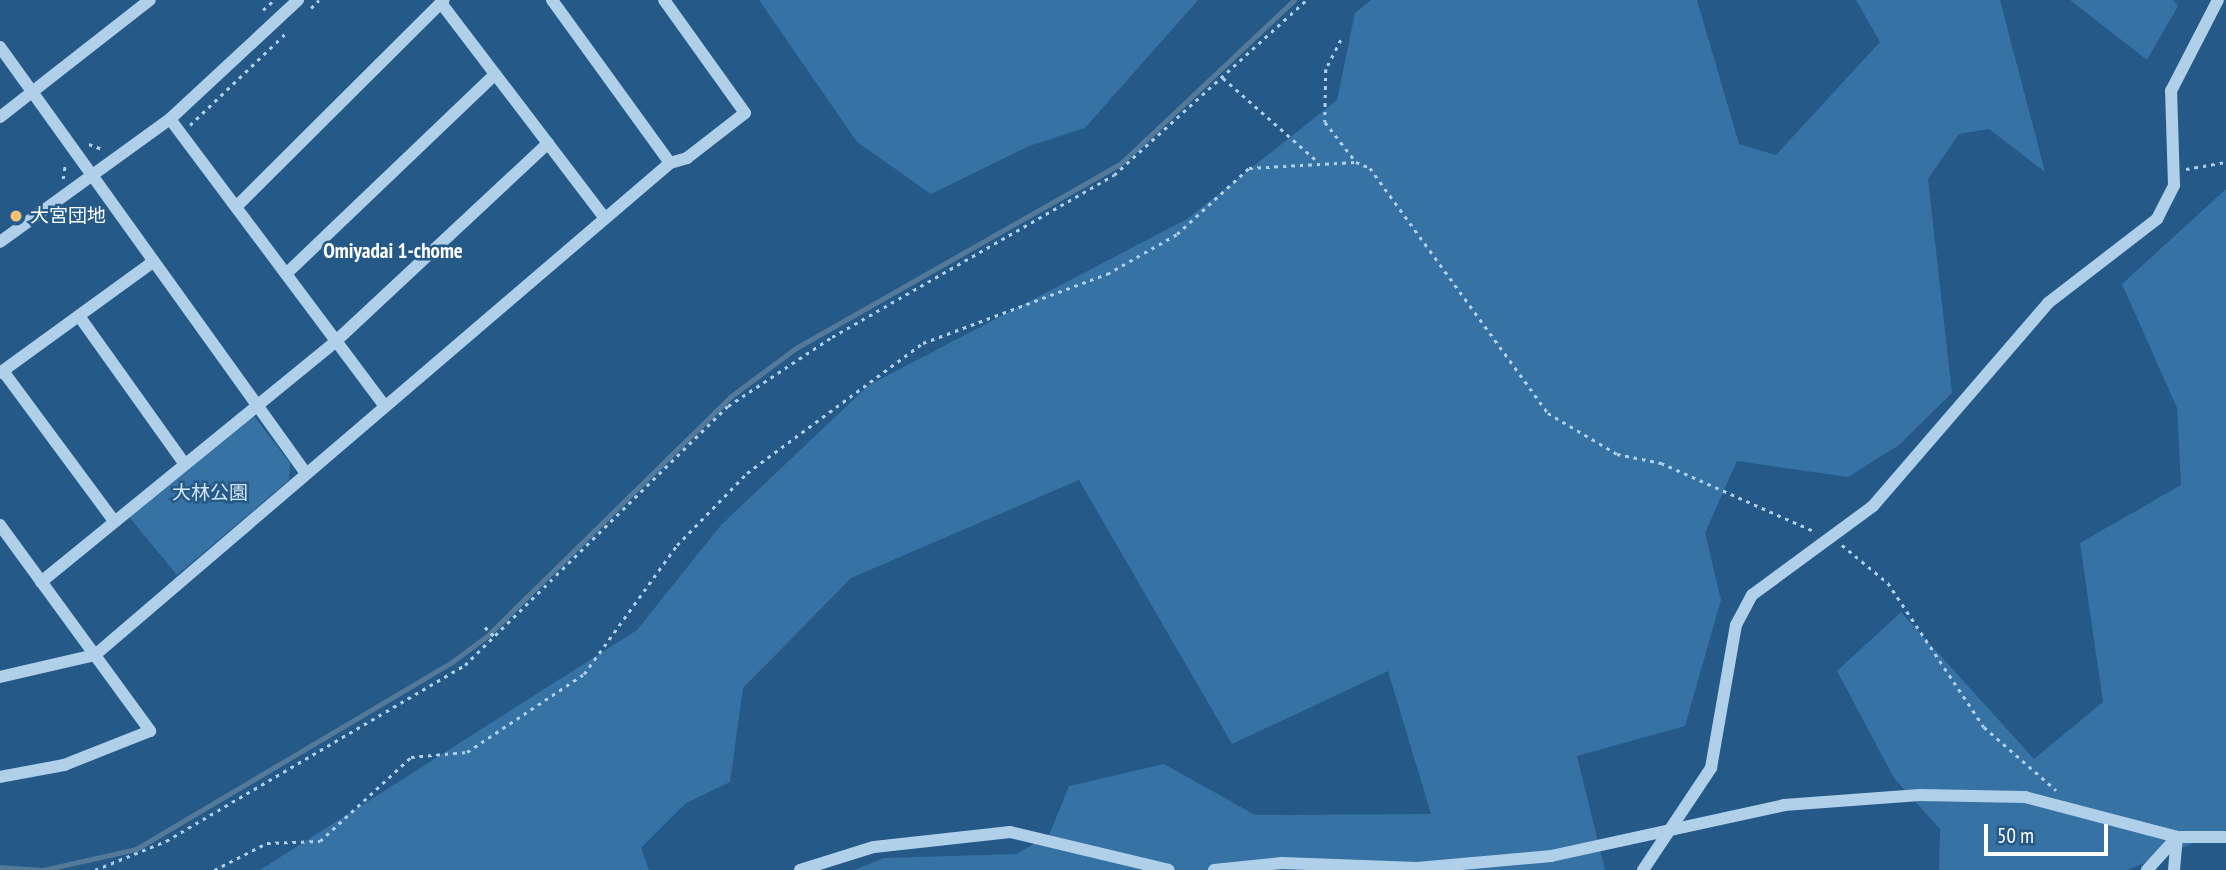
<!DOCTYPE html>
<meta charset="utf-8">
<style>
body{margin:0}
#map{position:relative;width:2226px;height:870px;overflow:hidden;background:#255987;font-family:"PT Sans Narrow","Noto Sans JP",sans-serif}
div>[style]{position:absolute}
.green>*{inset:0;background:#3672a3}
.stream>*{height:5px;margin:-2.5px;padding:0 2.5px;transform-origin:2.5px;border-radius:2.5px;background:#557999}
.path>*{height:2.5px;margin-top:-1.25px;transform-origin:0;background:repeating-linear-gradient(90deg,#b0cfe9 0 3.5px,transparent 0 8.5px)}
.minor>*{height:12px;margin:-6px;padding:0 6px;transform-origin:6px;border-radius:6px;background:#b0cfe9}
.dots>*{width:19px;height:19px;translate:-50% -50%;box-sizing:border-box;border:4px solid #255987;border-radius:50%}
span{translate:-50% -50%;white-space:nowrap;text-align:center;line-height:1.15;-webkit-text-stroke:5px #255987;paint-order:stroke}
.poi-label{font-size:19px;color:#fff}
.left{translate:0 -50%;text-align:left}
.park-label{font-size:19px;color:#d4e7f7}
.neighbourhood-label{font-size:21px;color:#fff;font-weight:700}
.scale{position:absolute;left:1984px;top:824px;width:124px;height:32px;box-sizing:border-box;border:4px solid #fff;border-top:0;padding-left:9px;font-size:21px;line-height:24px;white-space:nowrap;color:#fff;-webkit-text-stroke:5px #255987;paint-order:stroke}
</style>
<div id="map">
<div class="green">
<i style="clip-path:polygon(759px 0,1198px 0,1085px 128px,1029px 146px,931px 194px,857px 142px)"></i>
<i style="clip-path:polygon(1371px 0,1697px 0,1739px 144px,1776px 155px,1880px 42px,1856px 0,2000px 0,2045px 172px,1989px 129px,1959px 134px,1928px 179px,1952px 393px,1899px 445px,1848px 477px,1737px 461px,1705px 533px,1721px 600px,1685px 726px,1577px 756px,1605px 870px,854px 870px,884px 858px,1017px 854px,1049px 835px,1069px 786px,1164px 764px,1255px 815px,1431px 814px,1388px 671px,1232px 744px,1079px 480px,851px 578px,743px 688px,730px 782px,686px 803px,641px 848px,649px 870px,260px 870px,637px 630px,721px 525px,869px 385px,1187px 219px,1337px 100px,1355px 13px)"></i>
<i style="clip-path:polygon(2070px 0,2173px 0,2178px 6px,2147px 60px)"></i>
<i style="clip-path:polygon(2226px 189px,2226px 830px,2127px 870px,1939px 870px,1940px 829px,1894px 778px,1837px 671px,1901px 612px,2034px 759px,2103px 702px,2080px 543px,2181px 485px,2177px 408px,2122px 284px)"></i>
<i style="clip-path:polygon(254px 416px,290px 463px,289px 480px,177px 575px,126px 513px)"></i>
</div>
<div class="stream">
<i style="left:0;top:867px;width:42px;rotate:4.1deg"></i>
<i style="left:43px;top:870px;width:95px;rotate:-12.7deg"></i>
<i style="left:136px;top:849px;width:367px;rotate:-30.6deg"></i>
<i style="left:452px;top:662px;width:44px;rotate:-36.6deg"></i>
<i style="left:487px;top:636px;width:341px;rotate:-44.5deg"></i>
<i style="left:730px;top:397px;width:82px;rotate:-36.6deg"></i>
<i style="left:796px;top:348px;width:373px;rotate:-29.6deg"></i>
<i style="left:1120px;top:164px;width:239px;rotate:-43.3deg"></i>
</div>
<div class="path">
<i style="left:311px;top:8px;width:11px;rotate:-45deg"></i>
<i style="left:263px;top:10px;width:15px;rotate:-42deg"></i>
<i style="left:1341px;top:40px;width:33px;rotate:117deg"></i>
<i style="left:1326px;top:69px;width:53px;rotate:91.1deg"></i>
<i style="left:1325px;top:122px;width:51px;rotate:52.2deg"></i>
<i style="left:1356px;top:162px;width:15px;rotate:23deg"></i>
<i style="left:1370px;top:168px;width:303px;rotate:54deg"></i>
<i style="left:1548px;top:413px;width:80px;rotate:30.7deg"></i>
<i style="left:1617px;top:454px;width:45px;rotate:11.6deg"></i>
<i style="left:1661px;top:463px;width:167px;rotate:24deg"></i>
<i style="left:1223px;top:78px;width:125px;rotate:41.4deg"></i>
<i style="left:190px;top:125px;width:133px;rotate:-43.8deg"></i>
<i style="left:89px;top:144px;width:14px;rotate:21deg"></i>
<i style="left:2186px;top:169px;width:41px;rotate:-9.9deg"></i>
<i style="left:63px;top:179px;width:15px;rotate:-82deg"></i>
<i style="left:1842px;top:545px;width:60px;rotate:39.6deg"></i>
<i style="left:1888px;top:583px;width:173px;rotate:56.3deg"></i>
<i style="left:1984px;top:727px;width:96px;rotate:41.2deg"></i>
<i style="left:485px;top:627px;width:17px;rotate:45deg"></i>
<i style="left:95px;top:870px;width:77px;rotate:-22.2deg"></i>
<i style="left:166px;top:841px;width:347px;rotate:-30.5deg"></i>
<i style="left:465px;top:665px;width:369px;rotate:-44.6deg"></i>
<i style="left:728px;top:406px;width:125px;rotate:-33.6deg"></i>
<i style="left:832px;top:337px;width:325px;rotate:-29.9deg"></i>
<i style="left:1114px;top:175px;width:260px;rotate:-42.3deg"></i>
<i style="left:214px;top:870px;width:59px;rotate:-27deg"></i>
<i style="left:267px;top:843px;width:53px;rotate:-2.2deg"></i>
<i style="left:320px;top:841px;width:124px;rotate:-42.7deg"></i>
<i style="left:411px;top:757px;width:56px;rotate:-5.1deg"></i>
<i style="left:467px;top:752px;width:141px;rotate:-33.7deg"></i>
<i style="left:584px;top:674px;width:159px;rotate:-54.2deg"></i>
<i style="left:677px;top:545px;width:100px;rotate:-45.8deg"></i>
<i style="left:747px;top:473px;width:219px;rotate:-36.5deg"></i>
<i style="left:923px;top:343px;width:197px;rotate:-20.6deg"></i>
<i style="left:1107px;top:274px;width:81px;rotate:-29.7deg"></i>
<i style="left:1177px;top:234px;width:98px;rotate:-42.5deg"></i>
<i style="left:1249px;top:168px;width:107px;rotate:-3.2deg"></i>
</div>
<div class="minor">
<i style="left:552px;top:0;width:201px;rotate:54.1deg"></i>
<i style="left:441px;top:3px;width:270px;rotate:52.7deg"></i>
<i style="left:0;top:47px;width:523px;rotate:54.33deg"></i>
<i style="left:0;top:117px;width:190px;rotate:-38deg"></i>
<i style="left:170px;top:119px;width:357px;rotate:53.2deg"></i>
<i style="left:236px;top:207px;width:293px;rotate:-44.9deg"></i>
<i style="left:0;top:242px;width:210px;rotate:-35.9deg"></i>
<i style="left:170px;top:119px;width:175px;rotate:-42.9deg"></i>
<i style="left:286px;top:274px;width:289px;rotate:-43.7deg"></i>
<i style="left:79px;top:316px;width:181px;rotate:54.5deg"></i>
<i style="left:3px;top:371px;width:187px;rotate:53.5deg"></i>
<i style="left:0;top:373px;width:190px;rotate:-36deg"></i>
<i style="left:0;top:525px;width:255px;rotate:53.9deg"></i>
<i style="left:150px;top:731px;width:92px;rotate:158.4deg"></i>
<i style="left:64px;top:765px;width:65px;rotate:169.4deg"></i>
<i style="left:41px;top:582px;width:381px;rotate:-39.2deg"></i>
<i style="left:336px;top:341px;width:290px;rotate:-43deg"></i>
<i style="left:0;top:677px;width:98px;rotate:-13deg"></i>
<i style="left:95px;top:655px;width:757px;rotate:-40.55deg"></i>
<i style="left:670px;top:163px;width:18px;rotate:-16deg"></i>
<i style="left:687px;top:158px;width:73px;rotate:-37.8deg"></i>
<i style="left:745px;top:113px;width:139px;rotate:-125.6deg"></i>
<i style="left:800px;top:870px;width:77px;rotate:-17.3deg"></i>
<i style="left:874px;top:847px;width:137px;rotate:-6.3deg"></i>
<i style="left:1010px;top:832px;width:163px;rotate:13.4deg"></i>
<i style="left:1214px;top:870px;width:68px;rotate:-5.9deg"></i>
<i style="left:1282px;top:863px;width:135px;rotate:2.1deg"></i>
<i style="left:1417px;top:868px;width:135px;rotate:-5.1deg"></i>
<i style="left:1551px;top:856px;width:239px;rotate:-12.3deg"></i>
<i style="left:1784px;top:805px;width:136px;rotate:-4.2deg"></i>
<i style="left:1920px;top:795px;width:105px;rotate:1.1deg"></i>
<i style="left:2025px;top:797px;width:157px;rotate:14.7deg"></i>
<i style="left:2177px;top:837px;width:49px"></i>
<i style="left:1643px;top:870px;width:123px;rotate:-56.3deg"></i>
<i style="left:1711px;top:768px;width:145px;rotate:-80.1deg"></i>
<i style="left:1736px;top:625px;width:34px;rotate:-62deg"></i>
<i style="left:1752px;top:595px;width:150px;rotate:-36.3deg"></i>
<i style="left:1873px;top:506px;width:268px;rotate:-49.2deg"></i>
<i style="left:2048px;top:303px;width:138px;rotate:-37.6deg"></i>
<i style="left:2157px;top:219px;width:38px;rotate:-63deg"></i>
<i style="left:2174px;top:185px;width:94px;rotate:-91.8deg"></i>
<i style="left:2171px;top:91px;width:102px;rotate:-62.7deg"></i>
<i style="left:2147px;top:870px;width:45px;rotate:-47.7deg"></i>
<i style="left:2174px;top:870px;width:33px;rotate:-85deg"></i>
</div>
<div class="dots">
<i style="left:16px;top:216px;background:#f3c274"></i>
</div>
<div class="poi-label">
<span class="left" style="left:30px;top:216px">大宮団地</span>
</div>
<div class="park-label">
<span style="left:210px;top:493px">大林公園</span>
</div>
<div class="neighbourhood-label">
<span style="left:393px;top:251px">Omiyadai 1-chome</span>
</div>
<div class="scale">50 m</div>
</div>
